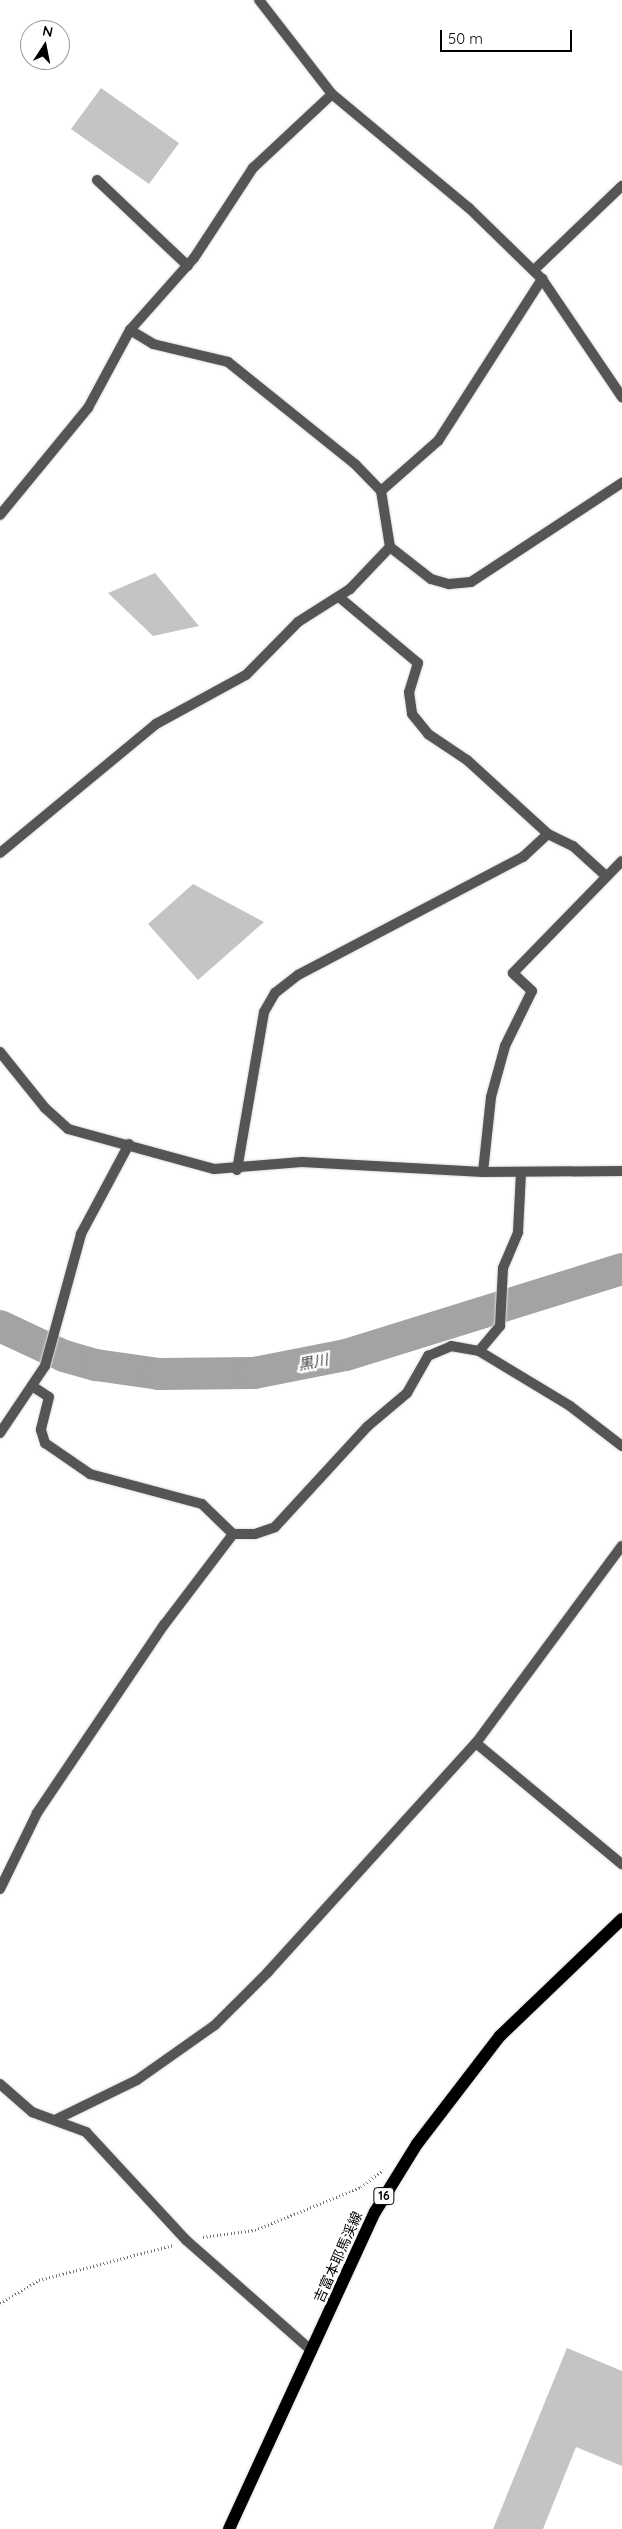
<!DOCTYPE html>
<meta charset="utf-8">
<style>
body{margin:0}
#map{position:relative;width:622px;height:2529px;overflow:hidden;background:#fff;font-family:Quicksand,"Noto Sans JP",sans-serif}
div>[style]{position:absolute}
.river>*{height:32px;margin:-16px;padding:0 16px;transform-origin:16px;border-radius:16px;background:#a3a3a3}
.building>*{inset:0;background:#c4c4c4}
.path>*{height:3px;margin-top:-1.5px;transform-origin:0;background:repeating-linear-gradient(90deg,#777 0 1px,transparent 0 3.5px)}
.roads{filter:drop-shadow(0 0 1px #dbdbdb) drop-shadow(0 0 1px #dbdbdb)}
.street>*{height:10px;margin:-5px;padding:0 5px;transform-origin:5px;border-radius:5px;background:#555}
.primary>*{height:12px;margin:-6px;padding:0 6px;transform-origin:6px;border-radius:6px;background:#000}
span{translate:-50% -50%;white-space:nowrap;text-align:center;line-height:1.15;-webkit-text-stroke:4.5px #fff;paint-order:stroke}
.shield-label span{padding:1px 4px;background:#fff;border:1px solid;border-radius:4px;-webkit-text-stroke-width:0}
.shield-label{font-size:12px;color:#000;font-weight:700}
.street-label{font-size:14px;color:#000}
.water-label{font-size:15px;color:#444;font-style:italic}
.north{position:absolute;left:20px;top:20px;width:50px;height:50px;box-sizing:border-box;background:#fff;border:1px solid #999;border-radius:50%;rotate:11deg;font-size:14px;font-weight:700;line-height:20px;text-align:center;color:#000}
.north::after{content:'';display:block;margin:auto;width:18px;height:22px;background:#000;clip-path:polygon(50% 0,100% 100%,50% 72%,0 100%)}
.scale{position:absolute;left:440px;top:30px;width:132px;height:22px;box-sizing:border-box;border:2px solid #000;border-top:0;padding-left:6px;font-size:15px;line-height:18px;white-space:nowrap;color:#000;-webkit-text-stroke:4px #fff;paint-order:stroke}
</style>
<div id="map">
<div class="river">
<i style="left:0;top:1326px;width:71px;rotate:25.1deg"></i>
<i style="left:64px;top:1356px;width:33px;rotate:16deg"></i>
<i style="left:96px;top:1365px;width:64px;rotate:8.1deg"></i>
<i style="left:159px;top:1374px;width:95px;rotate:-0.6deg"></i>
<i style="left:254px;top:1373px;width:94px;rotate:-11.1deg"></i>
<i style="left:346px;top:1355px;width:289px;rotate:-17.3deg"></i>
</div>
<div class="building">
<i style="clip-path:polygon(101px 88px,179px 143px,149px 184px,71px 129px)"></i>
<i style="clip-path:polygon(155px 573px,199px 626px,153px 636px,108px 593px)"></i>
<i style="clip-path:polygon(193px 884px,264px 922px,198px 980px,148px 924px)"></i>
<i style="clip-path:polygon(567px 2348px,622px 2371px,622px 2466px,576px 2447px,543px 2529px,493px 2529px)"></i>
</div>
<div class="path">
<i style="left:203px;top:2237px;width:52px;rotate:-7.7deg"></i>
<i style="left:255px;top:2230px;width:114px;rotate:-22.1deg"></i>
<i style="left:361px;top:2187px;width:28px;rotate:-38deg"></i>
<i style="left:0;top:2303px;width:45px;rotate:-30.5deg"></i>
<i style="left:39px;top:2280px;width:138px;rotate:-14.6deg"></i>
</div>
<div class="roads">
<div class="street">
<i style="left:259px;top:0;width:119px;rotate:52.2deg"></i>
<i style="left:332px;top:94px;width:178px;rotate:39.8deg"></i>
<i style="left:469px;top:208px;width:102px;rotate:44.2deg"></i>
<i style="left:542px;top:279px;width:143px;rotate:55.9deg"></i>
<i style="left:97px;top:180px;width:125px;rotate:43.4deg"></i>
<i style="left:534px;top:270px;width:122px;rotate:-43.7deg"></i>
<i style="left:130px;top:330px;width:27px;rotate:31deg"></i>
<i style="left:153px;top:344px;width:77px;rotate:13.5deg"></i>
<i style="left:228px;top:362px;width:163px;rotate:38.8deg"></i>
<i style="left:355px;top:464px;width:37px;rotate:46deg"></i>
<i style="left:0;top:515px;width:139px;rotate:-50.6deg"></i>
<i style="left:88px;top:408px;width:89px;rotate:-61.7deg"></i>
<i style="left:130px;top:330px;width:96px;rotate:-48.4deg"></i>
<i style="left:194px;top:258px;width:108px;rotate:-56.8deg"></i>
<i style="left:253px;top:168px;width:108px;rotate:-43.1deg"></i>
<i style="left:390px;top:547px;width:57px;rotate:-99.1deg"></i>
<i style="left:381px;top:491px;width:76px;rotate:-41.3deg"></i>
<i style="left:438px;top:441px;width:193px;rotate:-57.3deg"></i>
<i style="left:339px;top:597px;width:103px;rotate:39.9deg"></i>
<i style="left:418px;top:663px;width:30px;rotate:107deg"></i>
<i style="left:409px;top:692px;width:22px;rotate:82deg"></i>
<i style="left:412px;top:714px;width:26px;rotate:51deg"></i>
<i style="left:428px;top:734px;width:47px;rotate:33.7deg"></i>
<i style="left:467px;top:760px;width:110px;rotate:42.4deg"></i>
<i style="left:548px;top:834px;width:28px;rotate:26deg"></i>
<i style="left:573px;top:846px;width:45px;rotate:42.3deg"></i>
<i style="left:0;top:853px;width:202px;rotate:-39.6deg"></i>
<i style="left:156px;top:724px;width:102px;rotate:-28.6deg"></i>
<i style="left:246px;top:675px;width:74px;rotate:-45.5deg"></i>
<i style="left:298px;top:622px;width:62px;rotate:-32.4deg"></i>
<i style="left:350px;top:589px;width:58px;rotate:-46.4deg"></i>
<i style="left:390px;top:547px;width:52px;rotate:38deg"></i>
<i style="left:431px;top:579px;width:19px;rotate:16deg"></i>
<i style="left:449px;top:584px;width:22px;rotate:-5deg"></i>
<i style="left:471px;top:582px;width:181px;rotate:-33.3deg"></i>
<i style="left:0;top:1052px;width:72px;rotate:51.2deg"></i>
<i style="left:45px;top:1108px;width:31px;rotate:42deg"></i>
<i style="left:68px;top:1129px;width:151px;rotate:15.3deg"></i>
<i style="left:214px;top:1169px;width:88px;rotate:-4.5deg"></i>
<i style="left:302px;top:1162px;width:181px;rotate:3.2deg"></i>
<i style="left:483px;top:1172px;width:139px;rotate:-0.4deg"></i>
<i style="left:237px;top:1170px;width:160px;rotate:-80.3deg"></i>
<i style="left:264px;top:1012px;width:22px;rotate:-60deg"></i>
<i style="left:275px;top:993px;width:29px;rotate:-38deg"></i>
<i style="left:298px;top:975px;width:254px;rotate:-27.7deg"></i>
<i style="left:523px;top:857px;width:34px;rotate:-43deg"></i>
<i style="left:483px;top:1172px;width:75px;rotate:-83.9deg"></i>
<i style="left:491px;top:1097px;width:53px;rotate:-74.6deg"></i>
<i style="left:505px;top:1046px;width:61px;rotate:-63.9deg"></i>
<i style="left:532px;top:991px;width:26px;rotate:-137deg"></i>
<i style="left:513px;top:973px;width:156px;rotate:-45.8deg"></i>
<i style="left:479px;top:1351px;width:106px;rotate:31.1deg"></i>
<i style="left:570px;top:1406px;width:66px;rotate:37.6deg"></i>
<i style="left:32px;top:1386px;width:20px;rotate:33deg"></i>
<i style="left:49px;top:1397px;width:34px;rotate:104deg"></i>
<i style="left:41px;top:1430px;width:14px;rotate:73deg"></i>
<i style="left:45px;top:1443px;width:55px;rotate:34.6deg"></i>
<i style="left:90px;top:1474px;width:116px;rotate:15deg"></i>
<i style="left:202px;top:1504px;width:43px;rotate:44.1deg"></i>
<i style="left:0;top:1433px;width:81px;rotate:-56.1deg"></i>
<i style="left:45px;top:1366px;width:137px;rotate:-74.7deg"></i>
<i style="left:81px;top:1234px;width:102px;rotate:-61.9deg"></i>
<i style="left:476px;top:1743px;width:190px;rotate:39.7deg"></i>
<i style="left:0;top:1889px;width:85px;rotate:-64deg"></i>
<i style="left:37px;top:1813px;width:227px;rotate:-56deg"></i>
<i style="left:164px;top:1625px;width:114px;rotate:-52.8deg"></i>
<i style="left:233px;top:1534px;width:22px"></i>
<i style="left:255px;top:1534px;width:21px;rotate:-19deg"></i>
<i style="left:275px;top:1527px;width:137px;rotate:-47.4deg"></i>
<i style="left:368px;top:1426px;width:51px;rotate:-40.2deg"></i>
<i style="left:407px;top:1393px;width:43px;rotate:-60.4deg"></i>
<i style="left:428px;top:1356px;width:25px;rotate:-23deg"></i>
<i style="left:451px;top:1346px;width:28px;rotate:10deg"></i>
<i style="left:479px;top:1351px;width:33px;rotate:-50deg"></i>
<i style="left:500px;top:1326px;width:58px;rotate:-87deg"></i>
<i style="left:503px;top:1268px;width:39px;rotate:-67deg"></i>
<i style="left:518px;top:1232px;width:60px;rotate:-87.1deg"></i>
<i style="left:0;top:2084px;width:43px;rotate:41.2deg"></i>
<i style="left:32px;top:2112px;width:58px;rotate:20.3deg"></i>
<i style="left:86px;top:2132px;width:147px;rotate:47.2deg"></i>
<i style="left:186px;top:2240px;width:168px;rotate:41.4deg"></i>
<i style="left:57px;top:2119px;width:89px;rotate:-26deg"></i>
<i style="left:137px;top:2080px;width:95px;rotate:-35.2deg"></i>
<i style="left:215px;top:2025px;width:75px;rotate:-45deg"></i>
<i style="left:268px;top:1972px;width:309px;rotate:-47.8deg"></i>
<i style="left:476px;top:1743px;width:245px;rotate:-53.5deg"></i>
</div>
<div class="primary">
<i style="left:229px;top:2529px;width:349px;rotate:-65.3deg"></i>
<i style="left:375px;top:2212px;width:80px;rotate:-58.3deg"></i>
<i style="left:417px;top:2144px;width:136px;rotate:-52.5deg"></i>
<i style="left:500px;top:2036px;width:169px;rotate:-43.8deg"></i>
</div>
</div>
<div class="shield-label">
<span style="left:384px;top:2196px">16</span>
</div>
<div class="street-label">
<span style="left:338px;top:2257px;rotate:-66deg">吉富本耶馬渓線</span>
</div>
<div class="water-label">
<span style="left:313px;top:1362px;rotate:-11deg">黒川</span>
</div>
<div class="north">N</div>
<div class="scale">50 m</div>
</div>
